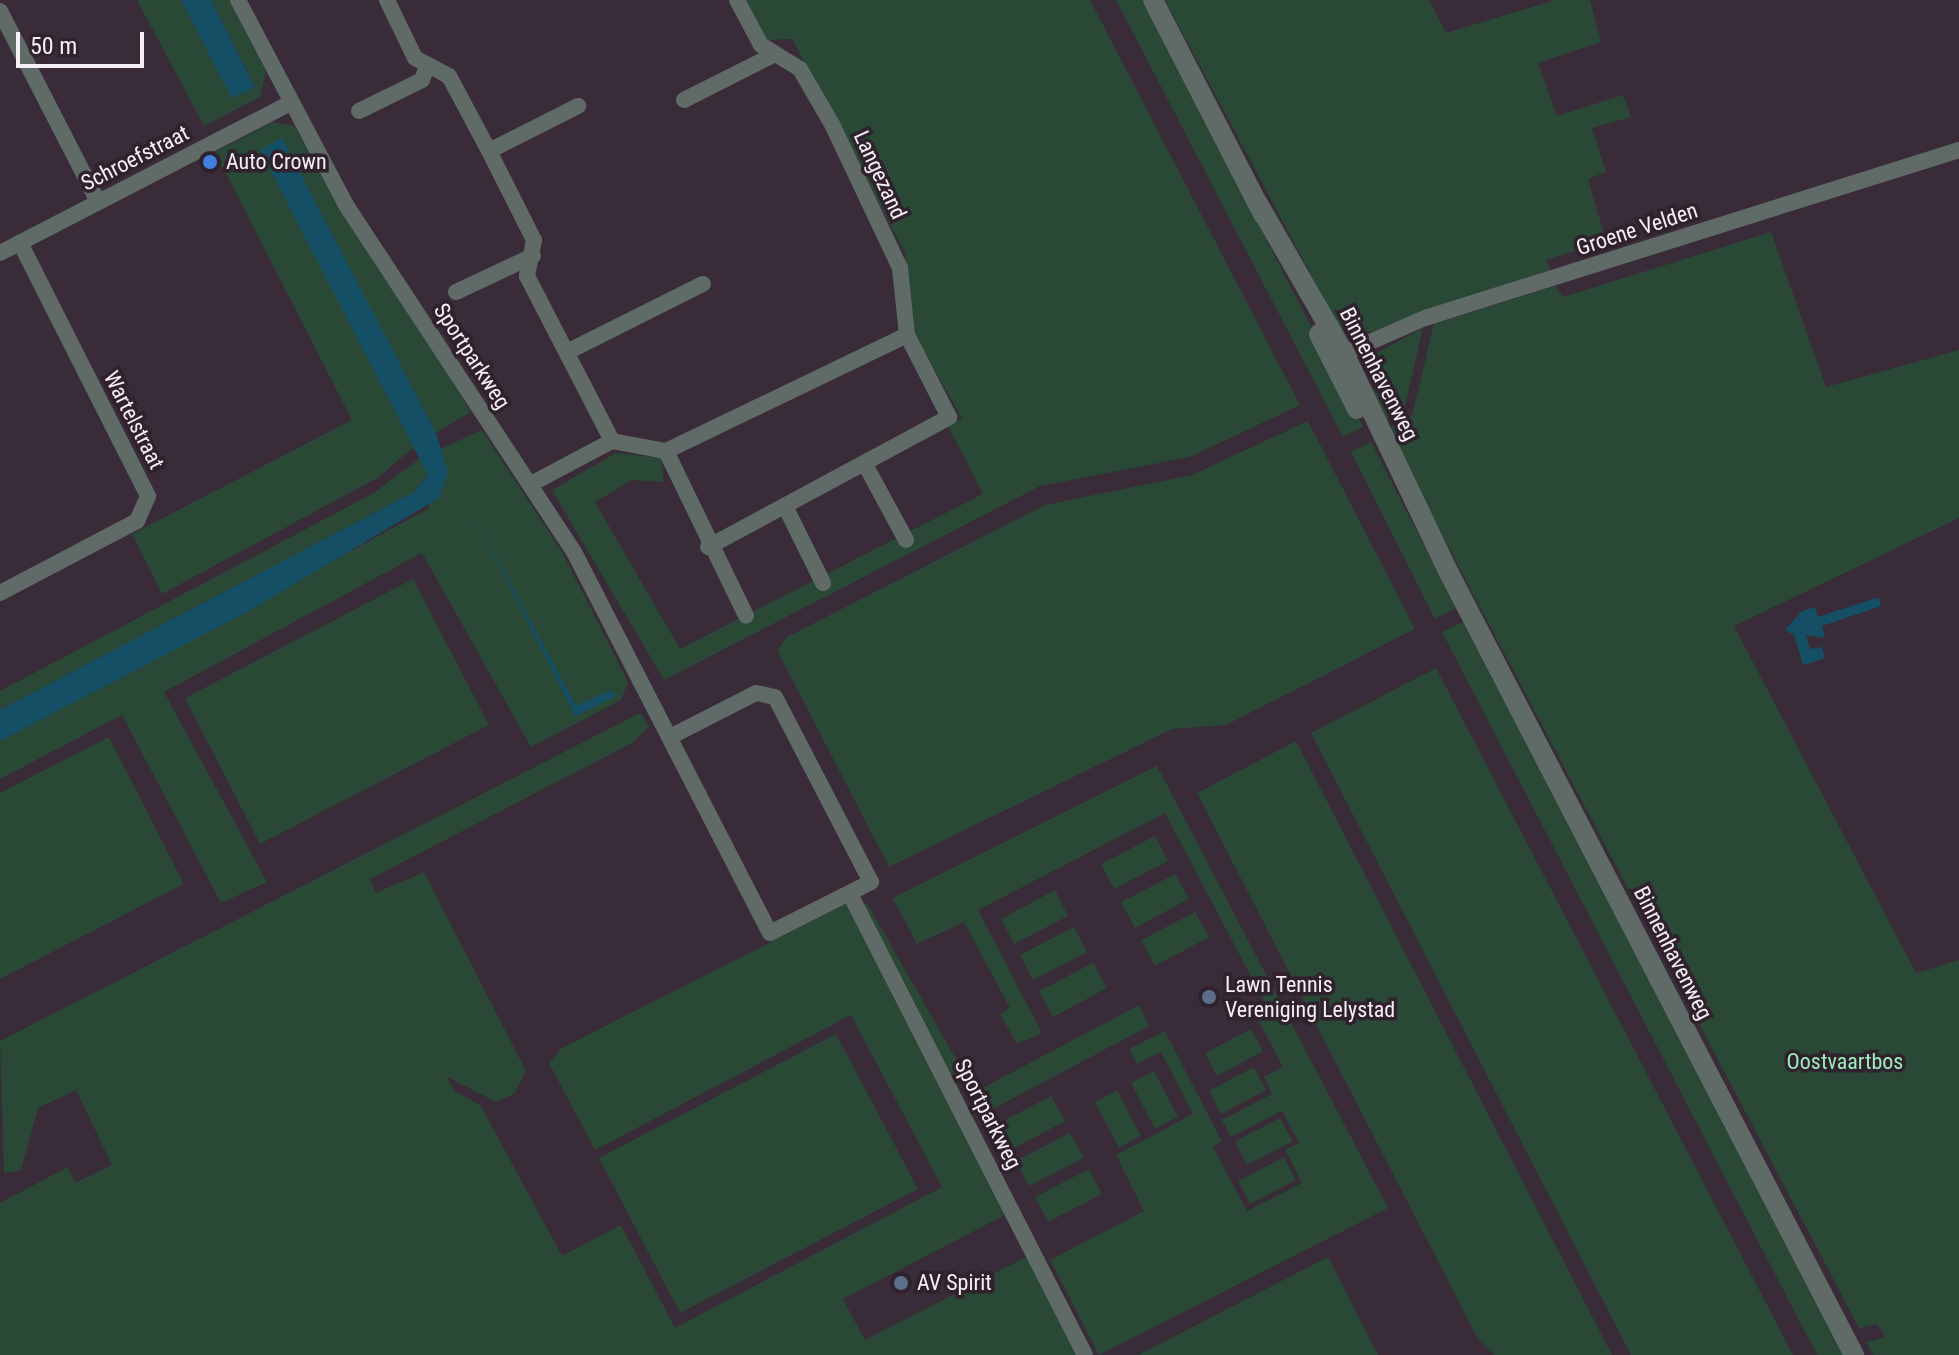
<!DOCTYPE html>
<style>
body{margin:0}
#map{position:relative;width:1959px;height:1355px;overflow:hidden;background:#392c38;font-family:"Roboto Condensed",sans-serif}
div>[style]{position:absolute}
.green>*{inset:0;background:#294836}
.water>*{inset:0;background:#154f66}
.minor>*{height:16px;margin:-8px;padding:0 8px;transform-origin:8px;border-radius:8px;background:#606a67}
.tertiary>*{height:20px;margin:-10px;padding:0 10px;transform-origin:10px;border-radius:10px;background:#606a67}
.dots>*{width:22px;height:22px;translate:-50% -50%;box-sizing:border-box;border:4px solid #2f222d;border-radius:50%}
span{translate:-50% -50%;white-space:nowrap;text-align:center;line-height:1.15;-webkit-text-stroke:7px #2f222d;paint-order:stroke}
.street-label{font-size:22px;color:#f7eff6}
.poi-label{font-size:22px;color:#f7eff6}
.left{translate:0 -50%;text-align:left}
.park-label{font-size:22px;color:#9eebbd}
.scale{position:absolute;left:16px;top:32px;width:128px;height:36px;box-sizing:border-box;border:4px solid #f7eff6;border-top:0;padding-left:10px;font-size:24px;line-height:28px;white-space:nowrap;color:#f7eff6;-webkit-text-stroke:6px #2f222d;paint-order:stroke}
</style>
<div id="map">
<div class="green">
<i style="clip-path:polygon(137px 0,181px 0,233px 98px,255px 86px,211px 0,229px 0,266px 71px,260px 97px,204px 126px)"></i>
<i style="clip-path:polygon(746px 0,1090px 0,1300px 405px,1190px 457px,1040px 486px,664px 680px,552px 490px,616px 453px,661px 458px,664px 482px,632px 480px,595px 502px,680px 649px,983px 494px,948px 426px,962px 418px,909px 325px,905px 253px,792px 39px,767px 40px)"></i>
<i style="clip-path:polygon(1116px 0,1143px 0,1363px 427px,1343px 437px)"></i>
<i style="clip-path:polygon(1165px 0,1429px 0,1446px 33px,1555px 0,1590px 0,1601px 42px,1538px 63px,1557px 116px,1623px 95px,1631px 117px,1592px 128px,1606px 172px,1588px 179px,1606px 241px,1546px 260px,1551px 271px,1373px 332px,1340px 329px)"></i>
<i style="clip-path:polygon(273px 122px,294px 126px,471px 412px,436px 433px,260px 151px,416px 445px,379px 477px,162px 594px,132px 534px,352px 420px,215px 152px)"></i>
<i style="clip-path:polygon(1771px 232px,1826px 387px,1959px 350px,1959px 518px,1734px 626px,1916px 973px,1959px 960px,1959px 1355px,1873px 1355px,1866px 1342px,1886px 1337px,1877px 1324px,1859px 1328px,1387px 430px,1412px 415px,1434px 324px,1555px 286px,1563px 297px)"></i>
<i style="clip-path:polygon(1423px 328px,1404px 410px,1383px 421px,1366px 367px,1371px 356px)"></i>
<i style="clip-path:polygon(1308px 421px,1415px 629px,1226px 725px,1172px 729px,889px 867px,777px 650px,787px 637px,1045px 505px,1192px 475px)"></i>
<i style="clip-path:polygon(482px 430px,562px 552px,628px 682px,621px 700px,531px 747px,422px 553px,164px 692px,267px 882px,221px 903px,122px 715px,0 779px,0 741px,428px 509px,442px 448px)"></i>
<i style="clip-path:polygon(1371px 442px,1456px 608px,1435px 619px,1351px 452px)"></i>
<i style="clip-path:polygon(422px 457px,428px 474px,414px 492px,0 710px,0 691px,372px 494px)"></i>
<i style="clip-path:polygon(413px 579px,489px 725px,260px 844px,185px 698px)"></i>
<i style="clip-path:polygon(1463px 622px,1847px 1355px,1817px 1355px,1442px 632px)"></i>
<i style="clip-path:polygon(1436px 668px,1793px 1355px,1631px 1355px,1311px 733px)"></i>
<i style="clip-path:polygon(640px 713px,649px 726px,632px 743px,370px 879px,376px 893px,424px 872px,526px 1071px,514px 1094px,496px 1102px,446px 1076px,454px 1090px,481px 1106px,562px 1256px,621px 1225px,675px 1328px,942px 1187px,851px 1015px,595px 1150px,549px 1063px,562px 1048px,846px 904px,867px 903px,961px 1068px,954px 1103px,1007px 1214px,843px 1299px,865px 1340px,1028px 1256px,1077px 1355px,0 1355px,0 1203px,68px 1167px,75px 1183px,112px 1165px,76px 1090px,38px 1108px,21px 1170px,4px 1173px,0 1041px)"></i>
<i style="clip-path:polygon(109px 737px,184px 884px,0 979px,0 793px)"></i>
<i style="clip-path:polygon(1296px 741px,1612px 1355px,1494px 1355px,1478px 1339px,1197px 793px)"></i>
<i style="clip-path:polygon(1157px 766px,1388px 1208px,1099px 1355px,1050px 1260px,1144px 1211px,1116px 1155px,1193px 1114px,1161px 1052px,1137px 1064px,1129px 1049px,1165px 1031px,1222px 1142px,1213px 1147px,1247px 1211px,1302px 1183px,1285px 1150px,1299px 1143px,1282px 1111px,1231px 1137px,1222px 1120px,1272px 1094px,1264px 1077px,1283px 1067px,1254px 1012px,1266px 1005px,1165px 813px,978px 910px,1042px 1033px,1017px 1044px,1000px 1014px,1010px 1008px,964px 922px,917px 944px,893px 898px)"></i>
<i style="clip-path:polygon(1155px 836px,1168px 861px,1114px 889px,1101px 864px)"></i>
<i style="clip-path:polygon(1175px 874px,1189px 899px,1135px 928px,1121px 902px)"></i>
<i style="clip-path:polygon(1055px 890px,1068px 916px,1014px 944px,1001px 919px)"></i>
<i style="clip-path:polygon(1195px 912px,1209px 937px,1155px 966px,1141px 940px)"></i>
<i style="clip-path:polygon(1074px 927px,1087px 952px,1033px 980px,1020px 955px)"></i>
<i style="clip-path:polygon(1093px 963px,1107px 988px,1053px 1017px,1039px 991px)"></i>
<i style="clip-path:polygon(1139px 1005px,1149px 1026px,978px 1117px,977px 1091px)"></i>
<i style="clip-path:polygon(1251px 1029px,1263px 1051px,1217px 1076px,1205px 1053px)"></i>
<i style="clip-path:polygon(836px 1034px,918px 1189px,680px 1313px,599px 1158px)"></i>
<i style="clip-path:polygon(1254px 1067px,1266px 1090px,1221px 1114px,1209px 1091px)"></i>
<i style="clip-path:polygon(1154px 1071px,1178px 1117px,1155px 1129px,1131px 1083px)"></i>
<i style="clip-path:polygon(1117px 1090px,1141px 1136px,1119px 1148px,1095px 1102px)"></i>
<i style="clip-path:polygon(1051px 1096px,1065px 1121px,1011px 1150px,997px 1124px)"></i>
<i style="clip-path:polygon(1280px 1118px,1293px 1141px,1247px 1165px,1235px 1141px)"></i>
<i style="clip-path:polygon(1070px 1133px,1084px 1158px,1029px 1186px,1016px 1161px)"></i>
<i style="clip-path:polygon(1284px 1157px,1296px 1180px,1250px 1204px,1238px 1181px)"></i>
<i style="clip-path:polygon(1089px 1169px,1102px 1194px,1048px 1222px,1035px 1197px)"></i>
<i style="clip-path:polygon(1328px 1257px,1378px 1355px,1138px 1355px)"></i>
</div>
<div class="water">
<i style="clip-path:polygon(181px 0,211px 0,255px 87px,232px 98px)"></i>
<i style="clip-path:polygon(282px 138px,436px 433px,448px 472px,439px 498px,245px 613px,0 741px,0 710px,414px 492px,428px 475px,260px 150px)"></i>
<i style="clip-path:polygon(472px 512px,576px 706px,611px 690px,616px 696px,575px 716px)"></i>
<i style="clip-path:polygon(1879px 597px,1881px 606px,1822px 626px,1825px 638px,1806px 635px,1810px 649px,1822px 647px,1825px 658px,1803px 665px,1794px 635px,1785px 630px,1802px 611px,1815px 607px,1818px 617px)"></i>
</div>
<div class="minor">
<i style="left:238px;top:0;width:232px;rotate:62.2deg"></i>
<i style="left:346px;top:205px;width:415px;rotate:56.7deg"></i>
<i style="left:574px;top:552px;width:428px;rotate:62.8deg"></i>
<i style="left:770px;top:933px;width:113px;rotate:-26.8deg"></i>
<i style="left:871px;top:882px;width:208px;rotate:-117.4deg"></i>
<i style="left:775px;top:697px;width:19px;rotate:-168deg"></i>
<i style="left:756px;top:693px;width:97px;rotate:152.9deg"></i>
<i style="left:387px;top:0;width:64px;rotate:64.2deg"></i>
<i style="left:415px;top:58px;width:38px;rotate:28deg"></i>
<i style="left:449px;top:76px;width:85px;rotate:61.9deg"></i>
<i style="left:489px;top:151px;width:100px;rotate:63.2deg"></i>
<i style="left:534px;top:240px;width:37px;rotate:101deg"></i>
<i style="left:527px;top:276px;width:186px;rotate:62.7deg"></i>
<i style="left:0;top:11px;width:215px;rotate:62.8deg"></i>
<i style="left:684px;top:100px;width:100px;rotate:-26.8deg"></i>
<i style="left:359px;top:111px;width:70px;rotate:-26.2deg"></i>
<i style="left:422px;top:80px;width:12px;rotate:-70deg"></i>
<i style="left:489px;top:151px;width:100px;rotate:-26.8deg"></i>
<i style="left:0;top:253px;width:326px;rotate:-27.3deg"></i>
<i style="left:456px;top:292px;width:85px;rotate:-25.1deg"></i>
<i style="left:567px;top:352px;width:152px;rotate:-26.6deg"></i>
<i style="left:1336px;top:357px;width:97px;rotate:-23.7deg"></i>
<i style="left:1425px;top:318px;width:560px;rotate:-17.46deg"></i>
<i style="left:666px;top:451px;width:267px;rotate:-25.7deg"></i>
<i style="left:866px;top:466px;width:84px;rotate:61.6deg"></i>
<i style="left:531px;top:484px;width:92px;rotate:-28deg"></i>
<i style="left:612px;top:441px;width:55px;rotate:10.5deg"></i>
<i style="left:666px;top:451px;width:183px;rotate:64.1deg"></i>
<i style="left:785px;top:506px;width:86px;rotate:63.7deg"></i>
<i style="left:708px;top:547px;width:274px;rotate:-28.3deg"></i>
<i style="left:949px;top:417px;width:92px;rotate:-117.1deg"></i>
<i style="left:907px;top:335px;width:67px;rotate:-96deg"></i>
<i style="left:900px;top:268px;width:157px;rotate:-115.3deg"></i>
<i style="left:833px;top:126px;width:66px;rotate:-120.1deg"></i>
<i style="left:800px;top:69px;width:46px;rotate:-148.4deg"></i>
<i style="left:761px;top:45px;width:51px;rotate:-118.1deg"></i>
<i style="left:0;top:593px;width:155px;rotate:-27.7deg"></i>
<i style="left:137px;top:521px;width:27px;rotate:-66deg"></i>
<i style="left:148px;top:496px;width:284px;rotate:-116.8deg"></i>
<i style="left:850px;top:894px;width:517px;rotate:62.99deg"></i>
</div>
<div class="tertiary">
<i style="left:1153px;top:0;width:241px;rotate:62.8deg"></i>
<i style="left:1257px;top:202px;width:174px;rotate:60.1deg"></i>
<i style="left:1344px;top:353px;width:244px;rotate:64.5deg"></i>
<i style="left:1449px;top:573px;width:881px;rotate:62.62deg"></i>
<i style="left:1319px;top:334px;width:84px;rotate:63.1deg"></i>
</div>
<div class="dots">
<i style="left:210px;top:162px;background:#3f7fe0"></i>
<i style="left:1209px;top:997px;background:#5c6f8a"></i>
<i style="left:901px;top:1283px;background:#5c6f8a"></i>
</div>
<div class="street-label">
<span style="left:135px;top:158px;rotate:-27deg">Schroefstraat</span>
<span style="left:880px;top:175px;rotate:65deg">Langezand</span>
<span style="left:1637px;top:229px;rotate:-18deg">Groene Velden</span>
<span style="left:472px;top:356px;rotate:57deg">Sportparkweg</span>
<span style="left:1379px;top:374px;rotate:63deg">Binnenhavenweg</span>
<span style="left:134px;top:420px;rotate:63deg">Wartelstraat</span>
<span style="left:1673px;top:953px;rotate:63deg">Binnenhavenweg</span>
<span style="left:988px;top:1114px;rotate:63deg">Sportparkweg</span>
</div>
<div class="poi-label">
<span class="left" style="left:226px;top:162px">Auto Crown</span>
<span class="left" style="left:1225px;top:997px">Lawn Tennis<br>Vereniging Lelystad</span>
<span class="left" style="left:917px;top:1283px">AV Spirit</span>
</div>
<div class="park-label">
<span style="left:1845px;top:1062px">Oostvaartbos</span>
</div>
<div class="scale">50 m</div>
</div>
